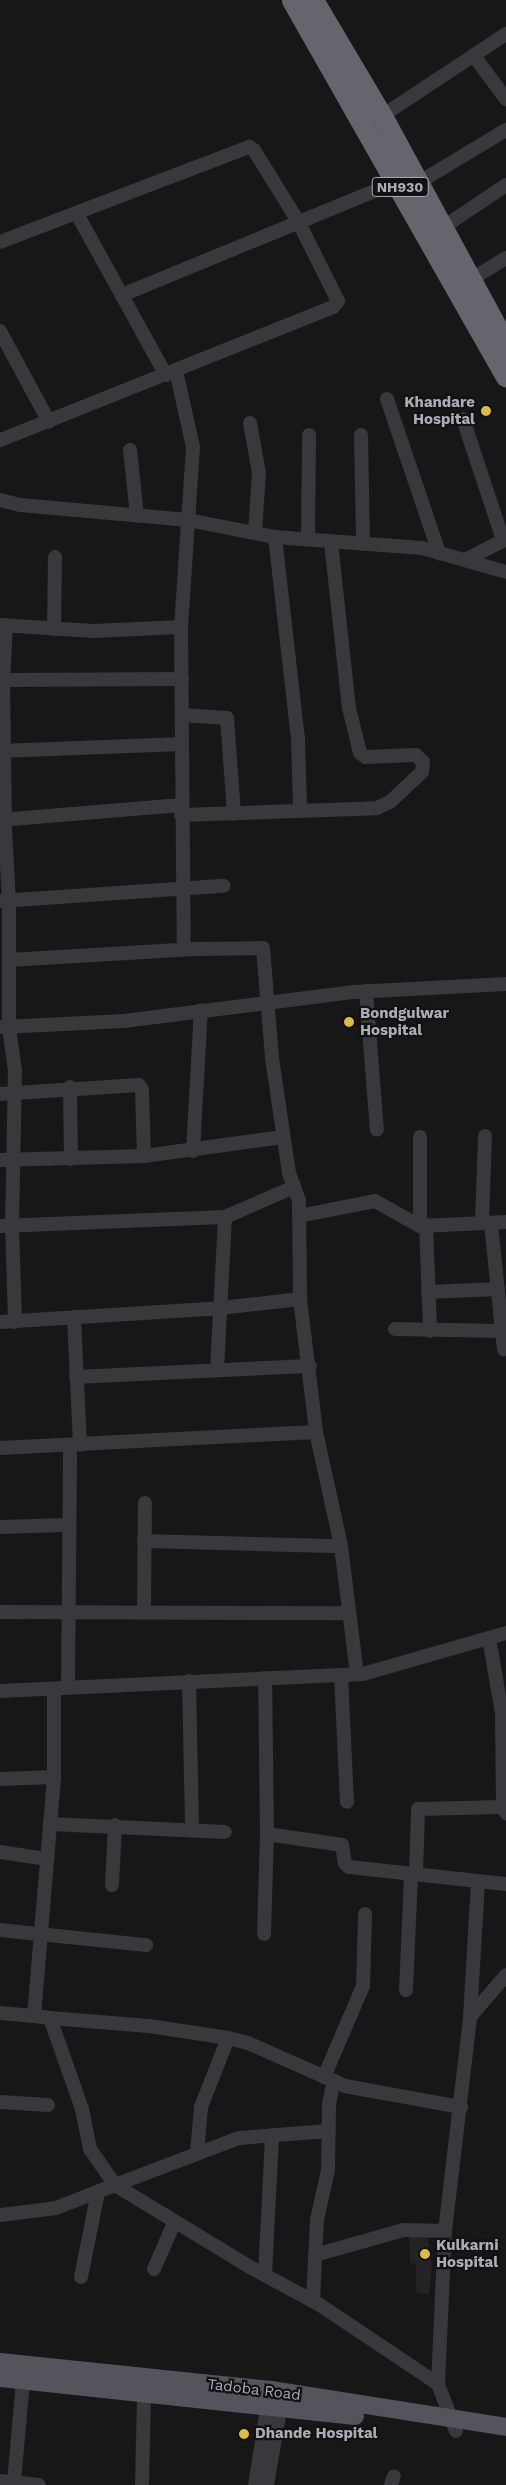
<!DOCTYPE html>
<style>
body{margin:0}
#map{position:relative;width:506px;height:2485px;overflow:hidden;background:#171718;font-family:"Work Sans",sans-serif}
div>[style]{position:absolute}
.built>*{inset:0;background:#232325}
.minor>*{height:14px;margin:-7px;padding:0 7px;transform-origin:7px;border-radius:7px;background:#38383d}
.major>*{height:18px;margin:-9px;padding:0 9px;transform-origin:9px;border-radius:9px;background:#54555c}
.highway>*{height:21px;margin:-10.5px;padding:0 10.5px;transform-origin:10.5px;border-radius:10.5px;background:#65666d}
.dots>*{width:14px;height:14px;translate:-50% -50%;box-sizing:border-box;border:2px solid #121213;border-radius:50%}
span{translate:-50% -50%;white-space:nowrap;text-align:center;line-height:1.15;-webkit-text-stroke:4.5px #121213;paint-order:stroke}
.shield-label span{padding:1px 4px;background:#121213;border:1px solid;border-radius:4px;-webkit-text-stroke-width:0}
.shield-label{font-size:14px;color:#aaadb7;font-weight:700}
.poi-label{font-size:15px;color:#aaadb7;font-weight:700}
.right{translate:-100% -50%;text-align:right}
.left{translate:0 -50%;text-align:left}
.street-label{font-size:15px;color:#aaadb7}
</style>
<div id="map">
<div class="built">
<i style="clip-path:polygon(409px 2234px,427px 2235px,432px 2265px,429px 2295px,416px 2292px,416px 2264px,410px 2263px)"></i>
</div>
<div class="minor">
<i style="left:474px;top:56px;width:54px;rotate:53.3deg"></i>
<i style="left:382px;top:116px;width:149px;rotate:-33.5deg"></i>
<i style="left:418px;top:183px;width:103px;rotate:-31.1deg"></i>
<i style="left:77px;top:214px;width:184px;rotate:61.1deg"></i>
<i style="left:442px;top:228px;width:77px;rotate:-33.9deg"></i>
<i style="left:0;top:242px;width:267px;rotate:-20.9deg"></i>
<i style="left:249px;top:147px;width:6px;rotate:31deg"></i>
<i style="left:254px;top:150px;width:86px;rotate:58.3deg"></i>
<i style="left:299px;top:223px;width:87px;rotate:63.4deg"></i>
<i style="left:338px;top:301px;width:8px;rotate:130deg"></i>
<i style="left:333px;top:307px;width:359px;rotate:158.2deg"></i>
<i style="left:470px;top:280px;width:42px;rotate:-31.4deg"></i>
<i style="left:122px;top:295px;width:304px;rotate:-22.4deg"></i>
<i style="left:0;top:331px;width:103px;rotate:61.7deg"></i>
<i style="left:176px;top:371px;width:78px;rotate:77.4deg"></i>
<i style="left:193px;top:447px;width:180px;rotate:93.8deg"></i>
<i style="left:387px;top:399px;width:163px;rotate:71.3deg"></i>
<i style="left:463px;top:419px;width:127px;rotate:71.7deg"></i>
<i style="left:250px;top:423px;width:51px;rotate:79.8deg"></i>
<i style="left:259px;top:473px;width:58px;rotate:93.9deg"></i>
<i style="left:361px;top:435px;width:109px;rotate:88.9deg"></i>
<i style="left:130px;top:450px;width:66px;rotate:83.9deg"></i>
<i style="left:0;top:500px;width:21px;rotate:14deg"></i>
<i style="left:20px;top:505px;width:169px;rotate:5.1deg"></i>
<i style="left:188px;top:520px;width:89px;rotate:11.1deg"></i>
<i style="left:275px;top:537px;width:147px;rotate:4.3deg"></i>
<i style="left:422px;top:548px;width:87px;rotate:15.9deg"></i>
<i style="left:275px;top:537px;width:202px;rotate:83.5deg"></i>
<i style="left:298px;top:738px;width:73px;rotate:88.4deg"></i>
<i style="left:308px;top:538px;width:103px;rotate:-89.4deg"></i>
<i style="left:465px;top:560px;width:46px;rotate:-27.1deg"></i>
<i style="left:0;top:625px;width:94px;rotate:3.7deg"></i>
<i style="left:94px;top:631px;width:87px;rotate:-2.6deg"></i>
<i style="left:181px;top:627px;width:322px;rotate:89.5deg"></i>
<i style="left:6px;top:625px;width:55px;rotate:93.1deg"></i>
<i style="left:3px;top:680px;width:150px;rotate:89.2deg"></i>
<i style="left:5px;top:830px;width:71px;rotate:86.8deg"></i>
<i style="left:9px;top:901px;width:126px;rotate:90deg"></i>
<i style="left:9px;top:1027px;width:44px;rotate:82.2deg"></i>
<i style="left:15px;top:1071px;width:154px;rotate:91.1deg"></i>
<i style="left:12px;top:1225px;width:97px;rotate:88.2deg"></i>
<i style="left:54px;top:629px;width:72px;rotate:-89.2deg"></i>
<i style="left:3px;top:680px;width:179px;rotate:-0.3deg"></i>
<i style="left:182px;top:715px;width:45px;rotate:3.8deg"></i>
<i style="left:227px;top:718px;width:96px;rotate:85.8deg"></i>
<i style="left:0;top:751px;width:182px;rotate:-2.2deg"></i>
<i style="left:181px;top:815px;width:196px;rotate:-2deg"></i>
<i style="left:377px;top:808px;width:14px;rotate:-25deg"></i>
<i style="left:390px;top:802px;width:44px;rotate:-43.2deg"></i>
<i style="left:422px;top:772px;width:10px;rotate:-84deg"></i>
<i style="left:423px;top:762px;width:10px;rotate:-135deg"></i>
<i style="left:416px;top:755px;width:50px;rotate:177.7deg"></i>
<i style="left:366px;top:757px;width:7px;rotate:-146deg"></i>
<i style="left:360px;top:753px;width:46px;rotate:-103.7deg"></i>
<i style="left:349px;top:708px;width:166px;rotate:-96.2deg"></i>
<i style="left:0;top:820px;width:182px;rotate:-4.7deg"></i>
<i style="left:1px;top:901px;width:223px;rotate:-3.9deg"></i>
<i style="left:9px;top:960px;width:186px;rotate:-3.4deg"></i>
<i style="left:195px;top:949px;width:68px;rotate:-0.8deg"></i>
<i style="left:263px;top:948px;width:110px;rotate:85.3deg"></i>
<i style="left:272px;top:1058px;width:116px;rotate:81.6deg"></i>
<i style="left:289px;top:1173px;width:29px;rotate:70deg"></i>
<i style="left:299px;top:1200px;width:99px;rotate:89.4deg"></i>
<i style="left:300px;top:1299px;width:134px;rotate:83.1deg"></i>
<i style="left:316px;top:1432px;width:117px;rotate:77.6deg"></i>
<i style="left:341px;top:1546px;width:129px;rotate:82.9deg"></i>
<i style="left:366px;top:991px;width:139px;rotate:85.5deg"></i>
<i style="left:2px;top:1027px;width:122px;rotate:-2.8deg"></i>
<i style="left:124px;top:1021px;width:232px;rotate:-7.2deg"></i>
<i style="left:354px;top:992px;width:152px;rotate:-3deg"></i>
<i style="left:70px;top:1087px;width:72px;rotate:89.2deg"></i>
<i style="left:0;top:1094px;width:139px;rotate:-3.7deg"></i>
<i style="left:139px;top:1085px;width:6px;rotate:59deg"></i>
<i style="left:142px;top:1090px;width:66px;rotate:88.3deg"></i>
<i style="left:193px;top:1151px;width:141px;rotate:-86.8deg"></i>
<i style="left:0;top:1160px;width:144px;rotate:-1.6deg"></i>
<i style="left:144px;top:1156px;width:140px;rotate:-7.8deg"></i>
<i style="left:299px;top:1216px;width:77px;rotate:-11.2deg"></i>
<i style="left:375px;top:1201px;width:51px;rotate:29.1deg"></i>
<i style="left:420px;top:1226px;width:86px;rotate:-2.7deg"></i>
<i style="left:482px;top:1222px;width:86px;rotate:-88deg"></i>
<i style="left:491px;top:1224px;width:126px;rotate:84.1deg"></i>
<i style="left:426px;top:1225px;width:106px;rotate:87.8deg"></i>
<i style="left:0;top:1226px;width:225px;rotate:-2.3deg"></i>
<i style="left:225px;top:1217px;width:75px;rotate:-23.5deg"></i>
<i style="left:420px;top:1226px;width:89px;rotate:-90deg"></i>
<i style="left:428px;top:1292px;width:70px;rotate:-2.5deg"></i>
<i style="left:74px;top:1317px;width:128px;rotate:87.3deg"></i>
<i style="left:0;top:1322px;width:220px;rotate:-3.6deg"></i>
<i style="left:220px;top:1308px;width:81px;rotate:-6.4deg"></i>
<i style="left:395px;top:1329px;width:107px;rotate:1.1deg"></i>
<i style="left:217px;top:1370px;width:153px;rotate:-87deg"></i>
<i style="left:76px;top:1377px;width:234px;rotate:-2.7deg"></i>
<i style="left:0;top:1448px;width:316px;rotate:-2.9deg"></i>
<i style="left:0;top:1527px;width:67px;rotate:-1.7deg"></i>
<i style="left:144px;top:1541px;width:197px;rotate:1.5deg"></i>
<i style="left:144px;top:1610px;width:107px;rotate:-89.5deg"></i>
<i style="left:0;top:1612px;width:349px;rotate:0.2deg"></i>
<i style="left:489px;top:1638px;width:76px;rotate:80.2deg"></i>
<i style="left:502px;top:1713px;width:93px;rotate:89.4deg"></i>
<i style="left:503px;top:1806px;width:8px;rotate:67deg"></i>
<i style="left:341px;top:1675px;width:127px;rotate:87.3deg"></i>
<i style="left:189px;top:1681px;width:148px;rotate:88.8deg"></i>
<i style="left:68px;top:1687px;width:242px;rotate:-89.5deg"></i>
<i style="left:0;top:1691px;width:363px;rotate:-2.7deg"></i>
<i style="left:363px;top:1674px;width:149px;rotate:-16deg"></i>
<i style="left:0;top:1779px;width:54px;rotate:-2.1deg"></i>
<i style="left:50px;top:1824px;width:175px;rotate:2.6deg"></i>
<i style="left:267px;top:1834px;width:76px;rotate:8.3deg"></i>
<i style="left:342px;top:1845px;width:18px;rotate:81deg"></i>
<i style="left:345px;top:1863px;width:6px;rotate:45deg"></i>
<i style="left:349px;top:1867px;width:158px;rotate:6.2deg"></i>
<i style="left:0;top:1852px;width:48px;rotate:8.5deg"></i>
<i style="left:416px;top:1874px;width:65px;rotate:-88.2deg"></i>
<i style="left:418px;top:1809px;width:85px;rotate:-1.3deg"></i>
<i style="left:112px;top:1885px;width:60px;rotate:-87.1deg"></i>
<i style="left:0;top:1930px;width:147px;rotate:5.9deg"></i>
<i style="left:264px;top:1934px;width:100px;rotate:-88.3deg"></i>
<i style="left:267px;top:1834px;width:156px;rotate:-90.7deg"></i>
<i style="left:406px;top:1990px;width:116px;rotate:-87.5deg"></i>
<i style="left:0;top:2013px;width:34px;rotate:5deg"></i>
<i style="left:470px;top:2017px;width:136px;rotate:-86.6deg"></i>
<i style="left:50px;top:2018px;width:99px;rotate:4.6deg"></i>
<i style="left:149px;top:2026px;width:80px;rotate:8.6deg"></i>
<i style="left:228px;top:2038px;width:21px;rotate:14deg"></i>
<i style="left:248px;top:2043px;width:106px;rotate:23.9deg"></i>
<i style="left:345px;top:2086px;width:118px;rotate:10.3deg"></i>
<i style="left:324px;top:2077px;width:99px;rotate:-66.8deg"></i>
<i style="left:363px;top:1986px;width:72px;rotate:-88.4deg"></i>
<i style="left:0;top:2102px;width:48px;rotate:3.6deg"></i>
<i style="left:197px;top:2152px;width:45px;rotate:-84.9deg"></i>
<i style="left:201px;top:2107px;width:74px;rotate:-68.6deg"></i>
<i style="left:115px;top:2185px;width:156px;rotate:31.3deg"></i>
<i style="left:248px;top:2266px;width:82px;rotate:28.4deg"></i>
<i style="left:320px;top:2305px;width:142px;rotate:33.8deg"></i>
<i style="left:115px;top:2185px;width:133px;rotate:-20.8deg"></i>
<i style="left:239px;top:2138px;width:90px;rotate:-4.4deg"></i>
<i style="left:0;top:2215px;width:56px;rotate:-7.1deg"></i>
<i style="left:56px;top:2208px;width:63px;rotate:-21.3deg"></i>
<i style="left:115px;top:2185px;width:44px;rotate:-124.8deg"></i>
<i style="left:90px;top:2149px;width:41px;rotate:-101.3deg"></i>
<i style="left:82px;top:2109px;width:96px;rotate:-109.4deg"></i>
<i style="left:50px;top:2018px;width:16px;rotate:-173deg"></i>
<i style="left:34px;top:2016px;width:240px;rotate:-85.2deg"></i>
<i style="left:54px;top:1777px;width:88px;rotate:-90deg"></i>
<i style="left:315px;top:2255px;width:92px;rotate:-15.7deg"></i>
<i style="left:404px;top:2230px;width:41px;rotate:1.4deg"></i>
<i style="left:154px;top:2269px;width:50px;rotate:-66.5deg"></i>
<i style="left:265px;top:2275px;width:140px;rotate:-87.1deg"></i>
<i style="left:81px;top:2277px;width:87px;rotate:-78.7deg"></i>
<i style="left:313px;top:2301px;width:81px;rotate:-87.2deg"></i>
<i style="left:317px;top:2220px;width:51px;rotate:-77.6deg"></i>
<i style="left:328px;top:2170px;width:66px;rotate:-89.1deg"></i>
<i style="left:329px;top:2104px;width:24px;rotate:-78deg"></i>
<i style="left:456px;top:2431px;width:50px;rotate:-111deg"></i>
<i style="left:438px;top:2384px;width:153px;rotate:-87.4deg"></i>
<i style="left:445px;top:2231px;width:215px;rotate:-83.3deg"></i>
<i style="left:470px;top:2017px;width:55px;rotate:-49.4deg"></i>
<i style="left:0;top:2481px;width:39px;rotate:6deg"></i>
<i style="left:14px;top:2482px;width:101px;rotate:-84.9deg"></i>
<i style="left:142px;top:2485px;width:91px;rotate:-88.7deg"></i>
<i style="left:255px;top:2485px;width:89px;rotate:-81deg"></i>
<i style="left:267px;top:2485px;width:88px;rotate:-80.2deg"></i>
<i style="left:391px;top:2485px;width:9px;rotate:-72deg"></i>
</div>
<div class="major">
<i style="left:0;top:2362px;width:272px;rotate:5.9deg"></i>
<i style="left:271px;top:2390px;width:238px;rotate:8.9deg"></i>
<i style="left:0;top:2378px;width:357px;rotate:6.1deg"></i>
</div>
<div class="highway">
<i style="left:292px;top:0;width:433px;rotate:60.4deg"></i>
<i style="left:313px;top:0;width:135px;rotate:59.3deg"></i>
<i style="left:382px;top:116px;width:260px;rotate:61.5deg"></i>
</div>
<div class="dots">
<i style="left:486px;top:411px;background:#ddbb4a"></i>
<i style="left:349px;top:1022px;background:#ddbb4a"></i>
<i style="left:425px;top:2254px;background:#ddbb4a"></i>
<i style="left:244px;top:2434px;background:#ddbb4a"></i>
</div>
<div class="shield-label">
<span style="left:400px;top:187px">NH930</span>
</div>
<div class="poi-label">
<span class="right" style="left:475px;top:411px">Khandare<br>Hospital</span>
<span class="left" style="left:360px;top:1022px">Bondgulwar<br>Hospital</span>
<span class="left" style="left:436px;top:2254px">Kulkarni<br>Hospital</span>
<span class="left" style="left:255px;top:2434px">Dhande Hospital</span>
</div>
<div class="street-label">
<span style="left:254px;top:2390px;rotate:7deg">Tadoba Road</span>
</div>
</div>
